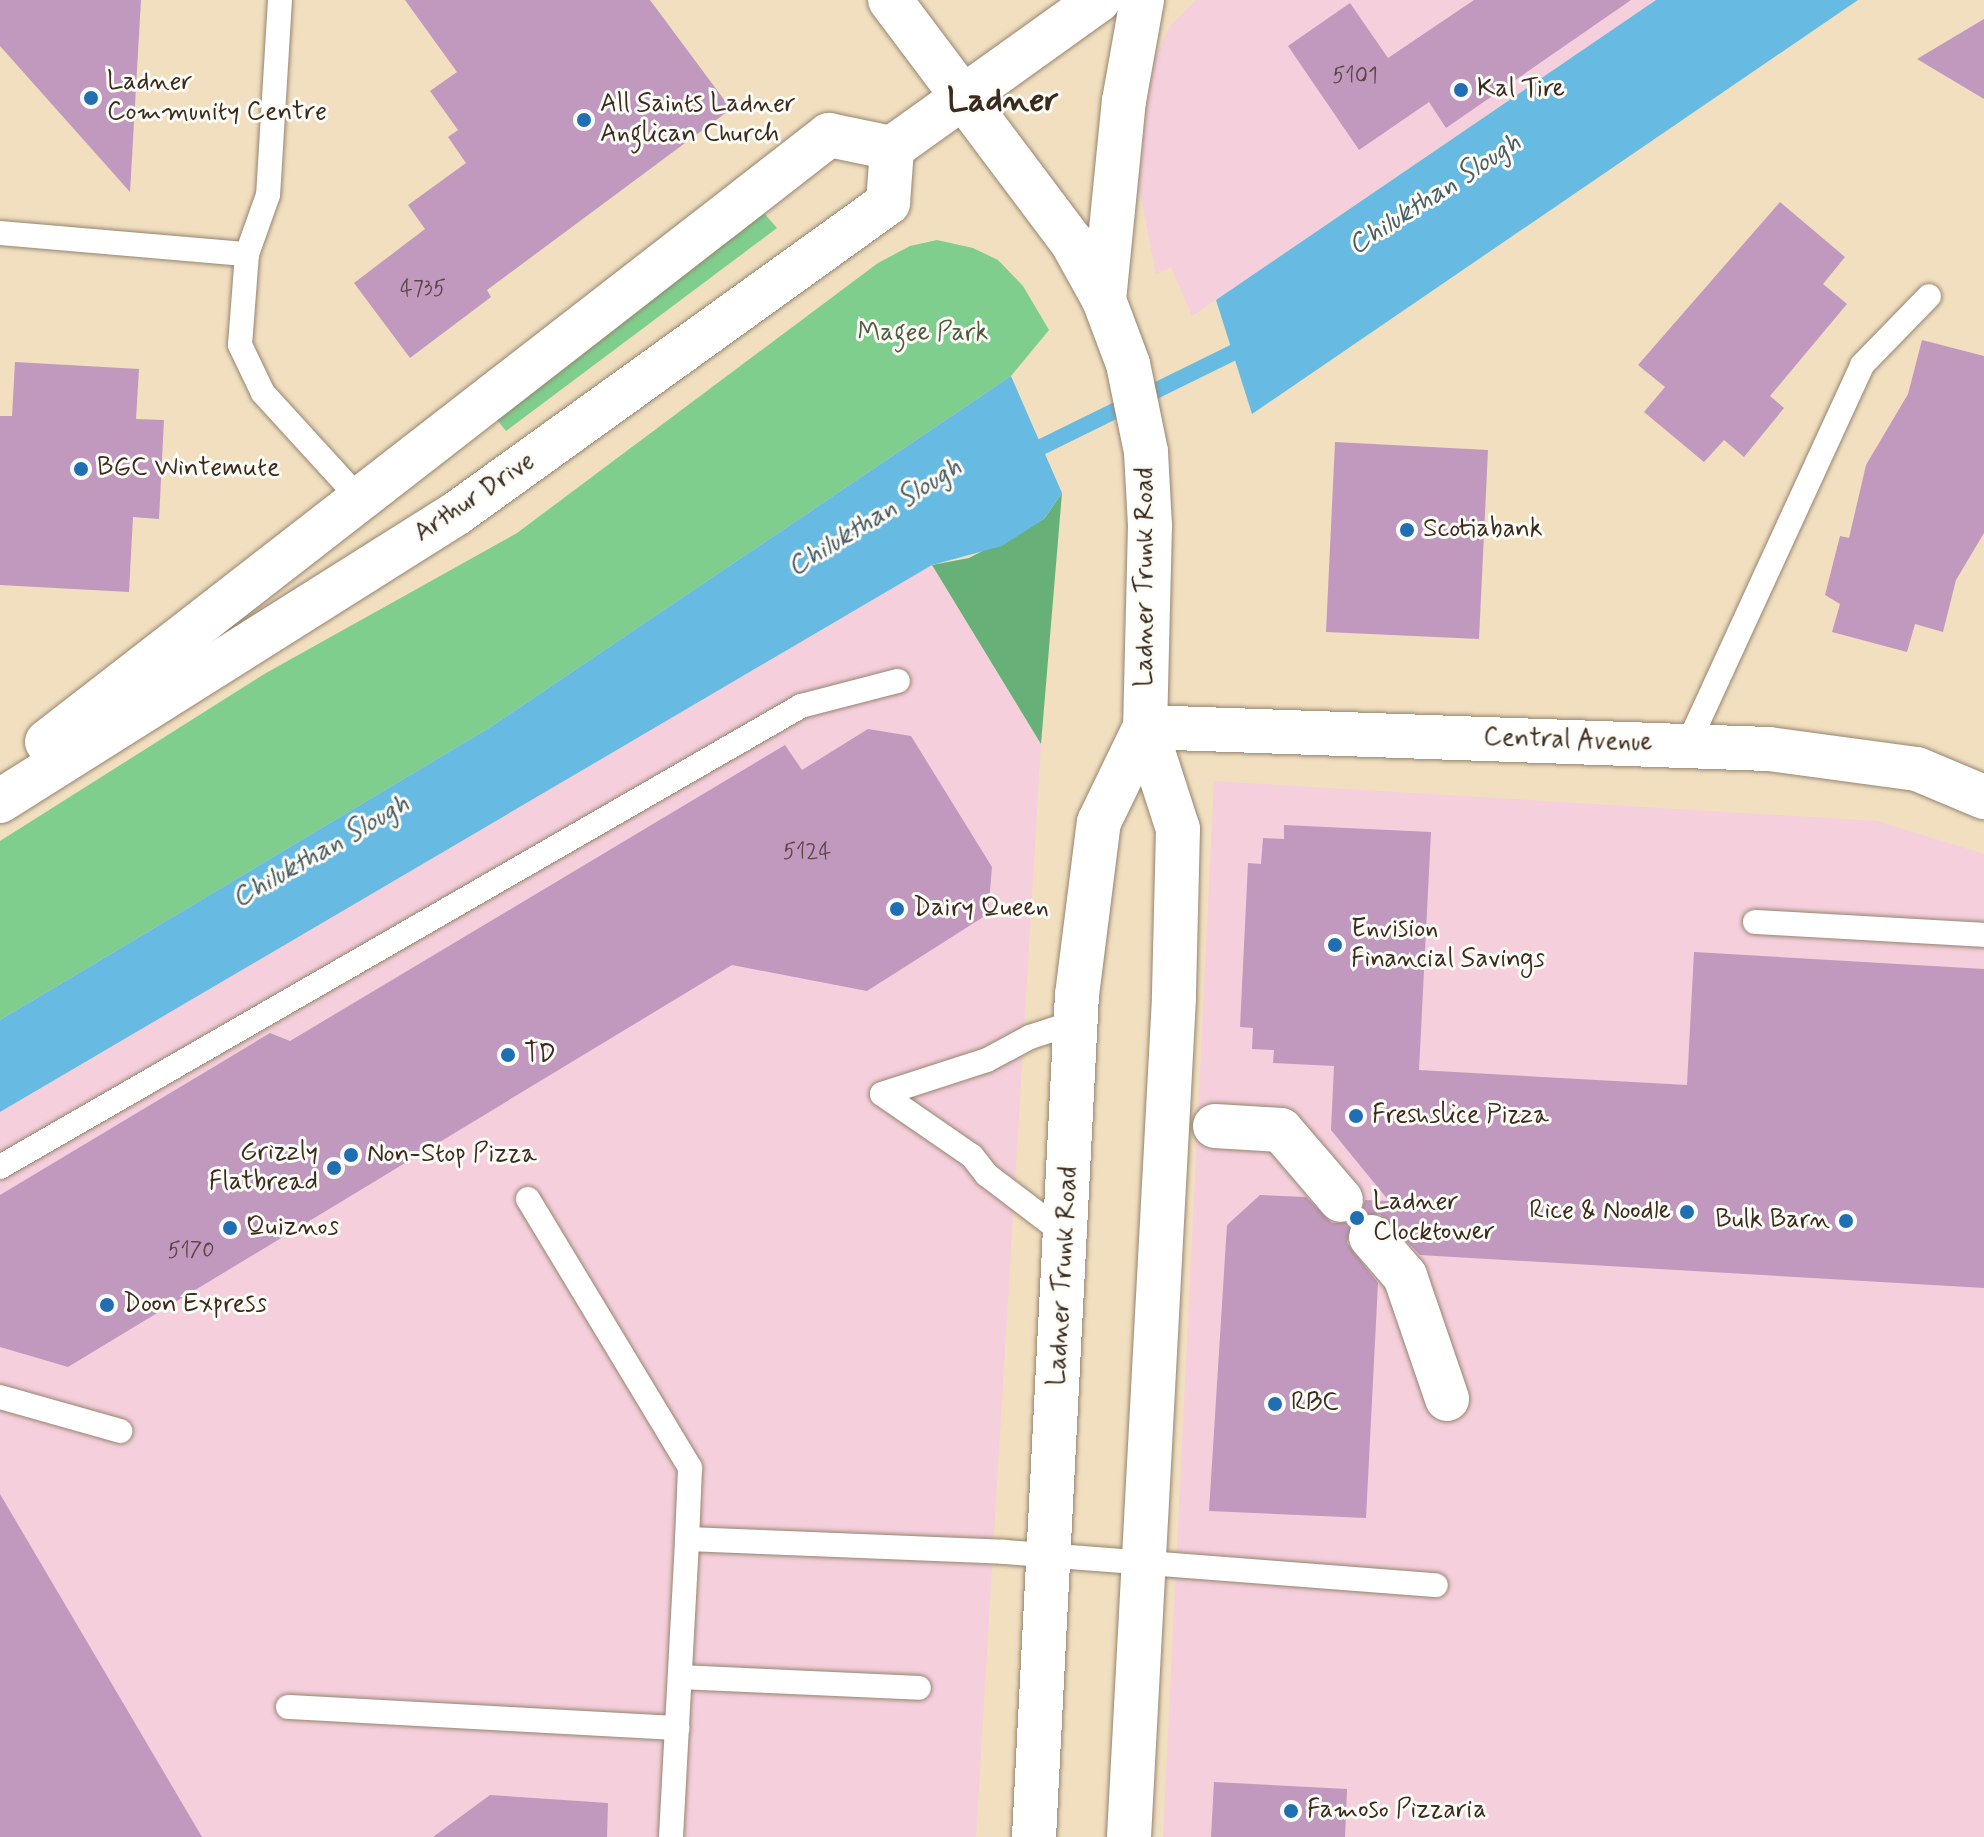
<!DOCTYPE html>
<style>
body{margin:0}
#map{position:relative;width:1984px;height:1837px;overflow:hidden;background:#f1dfc0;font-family:Mynerve,sans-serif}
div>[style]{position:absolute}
.built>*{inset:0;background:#f5cfdc}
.green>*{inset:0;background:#7fce8e}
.forest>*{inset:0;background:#67b179}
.water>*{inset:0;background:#67bbe3}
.stream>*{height:16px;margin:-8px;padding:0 8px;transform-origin:8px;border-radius:8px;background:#67bbe3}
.building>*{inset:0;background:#c199be}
.roads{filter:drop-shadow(0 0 2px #96846f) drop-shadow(0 0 2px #96846f)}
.lane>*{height:24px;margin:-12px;padding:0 12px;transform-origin:12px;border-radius:12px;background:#fff}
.street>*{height:44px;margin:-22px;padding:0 22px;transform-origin:22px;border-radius:22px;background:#fff}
.secondary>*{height:44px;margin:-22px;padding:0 22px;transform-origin:22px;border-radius:22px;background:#fff}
.dots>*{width:22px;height:22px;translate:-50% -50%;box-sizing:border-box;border:4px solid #fdfcf7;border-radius:50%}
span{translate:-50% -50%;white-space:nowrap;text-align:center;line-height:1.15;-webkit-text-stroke:6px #fdfcf7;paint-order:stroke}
.number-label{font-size:22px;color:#5c4646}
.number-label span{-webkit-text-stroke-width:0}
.poi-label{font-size:26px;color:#3b2a1e}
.left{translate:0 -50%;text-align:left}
.right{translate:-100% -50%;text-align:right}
.park-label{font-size:26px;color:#4f5b40}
.street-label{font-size:26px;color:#3b2a1e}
.water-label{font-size:28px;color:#4a5d63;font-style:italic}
.district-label{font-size:34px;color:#3b2a1e;font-weight:700}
</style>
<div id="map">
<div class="built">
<i style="clip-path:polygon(1196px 0,1656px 0,1192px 316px,1171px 267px,1156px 274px,1137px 178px,1149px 69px,1170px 26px)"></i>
<i style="clip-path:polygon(932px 565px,1041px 744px,976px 1837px,0 1837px,0 1112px)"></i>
<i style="clip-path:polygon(1214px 781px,1877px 821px,1984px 854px,1984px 1837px,1163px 1837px)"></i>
</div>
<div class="green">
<i style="clip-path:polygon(763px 212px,777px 228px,506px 431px,494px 416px)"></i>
<i style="clip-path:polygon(937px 240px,973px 248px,998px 260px,1023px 286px,1049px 330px,1011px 376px,489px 728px,0 1020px,0 841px,266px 673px,517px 533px,878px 263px,910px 246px)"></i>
</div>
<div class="forest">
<i style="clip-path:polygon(1062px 493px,1041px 744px,932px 565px,969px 558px,1044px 519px)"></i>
</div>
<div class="water">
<i style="clip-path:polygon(1656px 0,1858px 0,1252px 414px,1216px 300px)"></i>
<i style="clip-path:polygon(1011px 376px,1062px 493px,1044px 519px,1002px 546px,932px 565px,0 1112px,0 1020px,489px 728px)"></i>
</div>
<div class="stream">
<i style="left:1025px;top:455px;width:252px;rotate:-26.2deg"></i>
</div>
<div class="building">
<i style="clip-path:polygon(0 0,141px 0,130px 192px,0 46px)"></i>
<i style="clip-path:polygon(405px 0,650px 0,731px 109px,487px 290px,491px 297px,410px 358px,354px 283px,425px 229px,408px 205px,466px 163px,448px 137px,458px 130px,430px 91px,457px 72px)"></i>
<i style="clip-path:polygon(1474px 0,1631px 0,1446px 128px,1429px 102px,1359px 150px,1288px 46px,1350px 3px,1388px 58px)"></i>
<i style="clip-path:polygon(1984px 19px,1984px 99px,1917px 59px)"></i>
<i style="clip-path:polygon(1780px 202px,1845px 257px,1823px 284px,1847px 304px,1770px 396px,1784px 408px,1744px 457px,1724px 440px,1704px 462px,1644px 412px,1665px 387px,1638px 365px)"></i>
<i style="clip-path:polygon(1922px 340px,1984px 356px,1984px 533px,1956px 580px,1943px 632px,1915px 624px,1907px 652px,1832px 632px,1840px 604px,1825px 595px,1840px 536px,1849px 538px,1866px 465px,1908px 394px)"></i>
<i style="clip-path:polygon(15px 362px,139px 369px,136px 419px,164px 420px,159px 519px,133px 517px,129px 592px,0 585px,0 416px,12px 416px)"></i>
<i style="clip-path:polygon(1335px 442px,1488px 450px,1479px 639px,1326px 632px)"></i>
<i style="clip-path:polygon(868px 729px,911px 736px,992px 867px,988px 914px,867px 991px,732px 965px,68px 1367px,0 1347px,0 1195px,270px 1033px,290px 1041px,785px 745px,802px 770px)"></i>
<i style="clip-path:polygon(1284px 825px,1431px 832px,1419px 1070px,1687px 1085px,1694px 952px,1984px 969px,1984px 1288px,1420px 1255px,1380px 1214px,1360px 1216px,1365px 1200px,1389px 1201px,1331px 1130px,1334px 1066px,1273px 1063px,1274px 1050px,1252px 1049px,1253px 1028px,1240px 1027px,1248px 863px,1261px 864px,1263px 838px,1284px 839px)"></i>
<i style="clip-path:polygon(1260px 1195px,1306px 1197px,1332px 1223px,1352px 1222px,1347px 1243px,1378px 1283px,1366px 1518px,1209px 1511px,1227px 1225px)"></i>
<i style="clip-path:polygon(0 1494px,202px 1837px,0 1837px)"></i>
<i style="clip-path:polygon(1214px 1782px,1347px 1789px,1345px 1837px,1211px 1837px)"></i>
<i style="clip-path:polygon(490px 1795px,608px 1803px,607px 1837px,433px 1837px)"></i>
</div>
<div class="roads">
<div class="lane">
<i style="left:280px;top:0;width:195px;rotate:93.5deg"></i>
<i style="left:268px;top:195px;width:63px;rotate:109.6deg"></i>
<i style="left:247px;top:254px;width:91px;rotate:94.4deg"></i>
<i style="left:240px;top:345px;width:53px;rotate:64.4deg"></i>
<i style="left:263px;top:393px;width:142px;rotate:47.6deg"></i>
<i style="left:0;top:233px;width:248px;rotate:4.9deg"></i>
<i style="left:1687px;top:746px;width:419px;rotate:-65.3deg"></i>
<i style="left:1862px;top:365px;width:96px;rotate:-45.8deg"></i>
<i style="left:1755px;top:922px;width:229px;rotate:3.2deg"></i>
<i style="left:882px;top:1094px;width:109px;rotate:34.6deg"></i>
<i style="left:972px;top:1156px;width:24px;rotate:52deg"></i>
<i style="left:987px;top:1175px;width:99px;rotate:37.2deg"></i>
<i style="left:882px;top:1094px;width:110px;rotate:-17.9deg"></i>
<i style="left:987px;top:1060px;width:49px;rotate:-28.1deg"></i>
<i style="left:1030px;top:1037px;width:48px;rotate:-18.1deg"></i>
<i style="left:0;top:1167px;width:924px;rotate:-29.92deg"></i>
<i style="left:801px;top:706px;width:100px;rotate:-14.5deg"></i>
<i style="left:528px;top:1199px;width:314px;rotate:58.9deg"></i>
<i style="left:690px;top:1468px;width:71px;rotate:92.4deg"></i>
<i style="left:687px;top:1539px;width:317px;rotate:2.3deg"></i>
<i style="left:1004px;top:1552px;width:433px;rotate:4.4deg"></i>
<i style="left:0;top:1397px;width:125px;rotate:15.8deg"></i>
<i style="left:680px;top:1677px;width:239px;rotate:2.6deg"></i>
<i style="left:288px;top:1707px;width:390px;rotate:3.1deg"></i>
<i style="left:671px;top:1837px;width:298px;rotate:-86.9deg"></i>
</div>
<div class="street">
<i style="left:1145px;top:727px;width:624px;rotate:2.02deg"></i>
<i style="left:1769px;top:749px;width:149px;rotate:7.7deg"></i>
<i style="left:1917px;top:769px;width:73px;rotate:22.7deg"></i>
<i style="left:1215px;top:1126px;width:66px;rotate:3.5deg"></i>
<i style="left:1281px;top:1130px;width:92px;rotate:49.4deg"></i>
<i style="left:1371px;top:1237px;width:52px;rotate:48.9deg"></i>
<i style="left:1405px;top:1276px;width:130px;rotate:71.1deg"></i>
</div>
<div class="secondary">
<i style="left:890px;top:0;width:303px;rotate:53.1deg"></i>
<i style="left:1072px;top:242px;width:66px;rotate:61.1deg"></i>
<i style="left:1104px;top:300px;width:68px;rotate:69.4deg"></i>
<i style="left:1128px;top:364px;width:90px;rotate:78.4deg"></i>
<i style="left:1146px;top:452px;width:73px;rotate:86.9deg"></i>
<i style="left:1150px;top:525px;width:202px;rotate:91.4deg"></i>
<i style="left:1145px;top:727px;width:107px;rotate:72.1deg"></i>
<i style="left:1178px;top:829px;width:169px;rotate:91.4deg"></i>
<i style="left:1174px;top:998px;width:840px;rotate:93.07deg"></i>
<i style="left:1104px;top:300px;width:200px;rotate:-84.3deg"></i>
<i style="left:1124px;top:101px;width:103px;rotate:-79.9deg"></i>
<i style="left:47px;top:742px;width:990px;rotate:-37.82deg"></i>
<i style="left:829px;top:135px;width:64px;rotate:11.7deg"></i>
<i style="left:0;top:801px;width:540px;rotate:-32.22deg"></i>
<i style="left:457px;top:513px;width:531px;rotate:-35.73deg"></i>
<i style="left:888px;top:203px;width:55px;rotate:-85.8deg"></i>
<i style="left:892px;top:148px;width:254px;rotate:-35.6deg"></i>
<i style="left:1034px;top:1837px;width:843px;rotate:-87.08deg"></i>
<i style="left:1077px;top:995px;width:174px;rotate:-82.8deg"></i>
<i style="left:1099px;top:822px;width:106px;rotate:-64.2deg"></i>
</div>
</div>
<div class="dots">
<i style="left:1461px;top:90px;background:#1f6fb2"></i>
<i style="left:91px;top:98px;background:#1f6fb2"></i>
<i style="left:584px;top:120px;background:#1f6fb2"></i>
<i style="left:81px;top:469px;background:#1f6fb2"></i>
<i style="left:1407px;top:530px;background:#1f6fb2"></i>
<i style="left:897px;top:909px;background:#1f6fb2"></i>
<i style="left:1335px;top:945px;background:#1f6fb2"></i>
<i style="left:508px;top:1055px;background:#1f6fb2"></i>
<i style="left:1356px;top:1116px;background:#1f6fb2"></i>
<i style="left:351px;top:1155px;background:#1f6fb2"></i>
<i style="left:334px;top:1168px;background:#1f6fb2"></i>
<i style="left:1687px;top:1212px;background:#1f6fb2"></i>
<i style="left:1357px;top:1218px;background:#1f6fb2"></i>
<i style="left:1846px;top:1221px;background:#1f6fb2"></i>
<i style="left:230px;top:1228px;background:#1f6fb2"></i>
<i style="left:107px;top:1305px;background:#1f6fb2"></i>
<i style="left:1275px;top:1404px;background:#1f6fb2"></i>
<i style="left:1291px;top:1811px;background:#1f6fb2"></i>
</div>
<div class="number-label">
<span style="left:1355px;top:77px">5101</span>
<span style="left:423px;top:290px">4735</span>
<span style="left:807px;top:853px">5124</span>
<span style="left:191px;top:1252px">5170</span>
</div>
<div class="poi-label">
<span class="left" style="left:107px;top:98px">Ladner<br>Community Centre</span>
<span class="left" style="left:1477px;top:90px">Kal Tire</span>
<span class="left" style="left:600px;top:120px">All Saints Ladner<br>Anglican Church</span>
<span class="left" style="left:97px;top:469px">BGC Wintemute</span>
<span class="left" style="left:1423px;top:530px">Scotiabank</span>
<span class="left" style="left:913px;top:909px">Dairy Queen</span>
<span class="left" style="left:1351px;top:945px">Envision<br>Financial Savings</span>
<span class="left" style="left:524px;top:1055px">TD</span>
<span class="left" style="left:1372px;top:1116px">Freshslice Pizza</span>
<span class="right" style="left:318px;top:1168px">Grizzly<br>Flatbread</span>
<span class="left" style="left:367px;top:1155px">Non-Stop Pizza</span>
<span class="left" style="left:1373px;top:1218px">Ladner<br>Clocktower</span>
<span class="right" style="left:1671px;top:1212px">Rice &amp; Noodle</span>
<span class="right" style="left:1830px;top:1221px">Bulk Barn</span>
<span class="left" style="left:246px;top:1228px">Quiznos</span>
<span class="left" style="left:123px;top:1305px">Doon Express</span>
<span class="left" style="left:1291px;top:1404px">RBC</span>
<span class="left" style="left:1307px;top:1811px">Famoso Pizzaria</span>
</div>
<div class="park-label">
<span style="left:923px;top:334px">Magee Park</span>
</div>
<div class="street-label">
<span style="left:475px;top:498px;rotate:-34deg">Arthur Drive</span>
<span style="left:1146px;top:577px;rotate:-90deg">Ladner Trunk Road</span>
<span style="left:1568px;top:741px;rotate:2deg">Central Avenue</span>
<span style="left:1064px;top:1276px;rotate:-87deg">Ladner Trunk Road</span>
</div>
<div class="water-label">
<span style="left:1435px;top:195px;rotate:-33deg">Chilukthan Slough</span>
<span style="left:875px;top:518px;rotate:-32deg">Chilukthan Slough</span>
<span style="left:321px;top:852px;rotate:-30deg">Chilukthan Slough</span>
</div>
<div class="district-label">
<span style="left:1003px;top:101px">Ladner</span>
</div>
</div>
